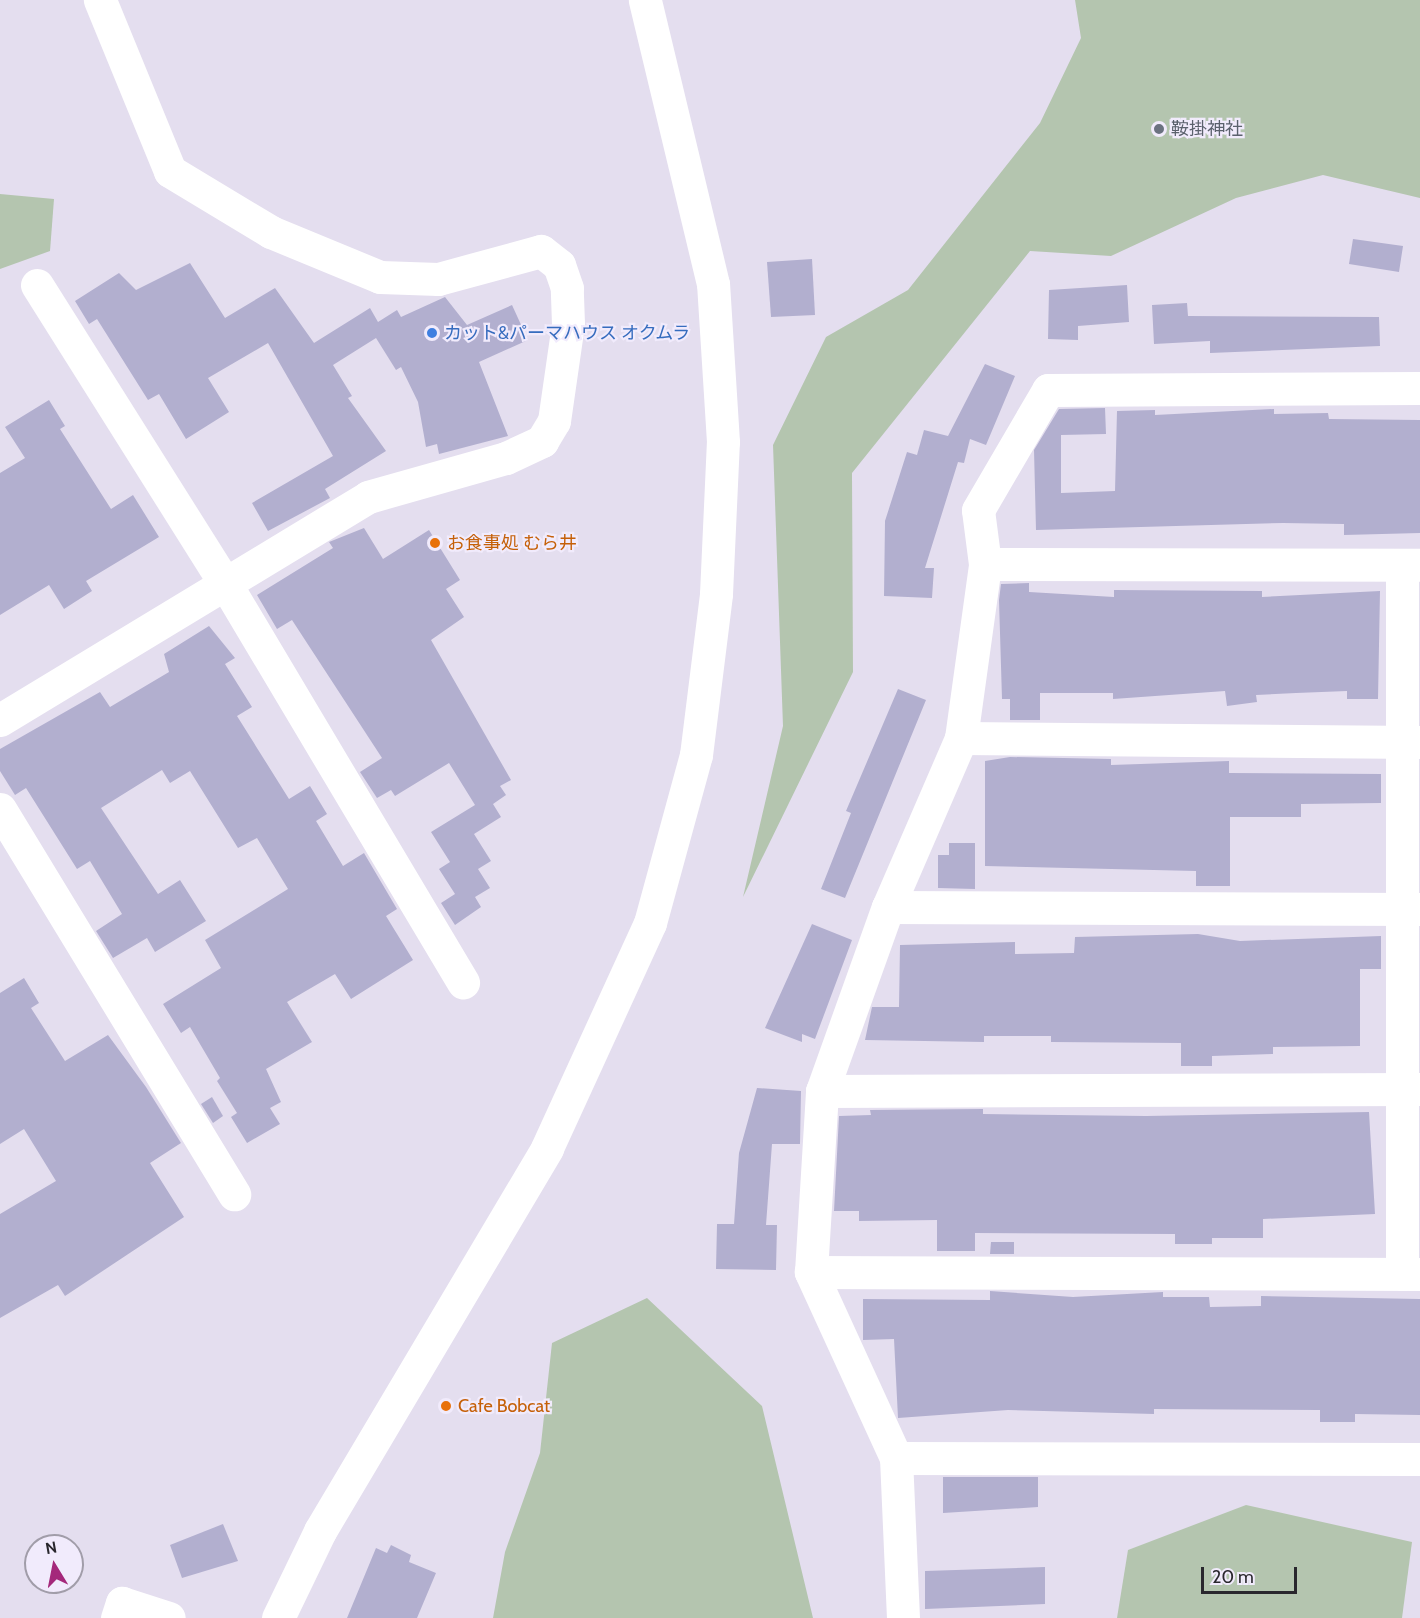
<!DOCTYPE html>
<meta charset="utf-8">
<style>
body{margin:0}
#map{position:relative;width:1420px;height:1618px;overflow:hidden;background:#e4deef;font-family:Cabin,"Noto Sans JP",sans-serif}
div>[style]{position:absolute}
.green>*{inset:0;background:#b4c5af}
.building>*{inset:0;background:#b2afcf}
.minor>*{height:33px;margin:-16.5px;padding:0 16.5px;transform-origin:16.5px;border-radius:16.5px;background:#fff}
.tertiary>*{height:33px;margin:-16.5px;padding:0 16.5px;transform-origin:16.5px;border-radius:16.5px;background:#fff}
.dots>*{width:16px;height:16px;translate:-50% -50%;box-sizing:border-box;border:3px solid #f1ebfc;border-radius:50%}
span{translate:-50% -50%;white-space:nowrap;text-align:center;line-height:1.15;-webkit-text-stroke:4.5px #f1ebfc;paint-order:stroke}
.worship-label{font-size:18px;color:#5b616d}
.left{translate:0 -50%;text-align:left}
.shop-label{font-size:18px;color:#366cbe}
.food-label{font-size:18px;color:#c56008}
.north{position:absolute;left:24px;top:1534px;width:60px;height:60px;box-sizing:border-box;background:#f1ebfc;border:2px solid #a19da9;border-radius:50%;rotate:350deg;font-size:16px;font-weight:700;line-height:24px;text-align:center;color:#29272d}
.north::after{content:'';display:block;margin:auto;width:21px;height:27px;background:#a4287b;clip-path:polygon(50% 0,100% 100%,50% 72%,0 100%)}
.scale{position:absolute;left:1201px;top:1567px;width:96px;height:27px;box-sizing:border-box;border:3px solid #29272d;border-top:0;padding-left:8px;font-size:18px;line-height:21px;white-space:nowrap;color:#29272d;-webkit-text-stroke:4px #f1ebfc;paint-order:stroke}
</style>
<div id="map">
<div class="green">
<i style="clip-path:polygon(1075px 0,1420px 0,1420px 198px,1323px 175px,1236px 198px,1111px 256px,1030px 251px,852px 473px,853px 672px,743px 897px,783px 726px,773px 445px,826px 337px,908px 290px,1040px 123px,1081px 38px)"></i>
<i style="clip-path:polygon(0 194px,54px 199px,50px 251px,0 269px)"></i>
<i style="clip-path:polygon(647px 1298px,762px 1406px,813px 1618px,493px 1618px,505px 1552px,540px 1453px,552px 1343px)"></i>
<i style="clip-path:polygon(1246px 1505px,1412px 1542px,1402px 1618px,1117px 1618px,1128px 1550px)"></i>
</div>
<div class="building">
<i style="clip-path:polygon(1353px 239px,1403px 246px,1399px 272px,1349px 264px)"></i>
<i style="clip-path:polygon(812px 259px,815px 315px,771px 317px,767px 262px)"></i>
<i style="clip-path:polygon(190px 263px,225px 318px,275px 288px,314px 343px,370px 308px,378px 322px,397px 310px,401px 317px,445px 297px,467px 325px,512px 305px,528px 340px,479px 362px,508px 436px,439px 454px,437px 444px,426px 447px,418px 402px,401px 367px,396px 370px,376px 338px,333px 365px,352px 396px,348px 398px,386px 451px,325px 489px,330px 498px,268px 531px,252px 503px,333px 456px,268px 343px,208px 378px,229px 412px,186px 439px,159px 394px,148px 400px,97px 319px,89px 324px,75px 301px,119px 273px,136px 290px)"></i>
<i style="clip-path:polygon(1127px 285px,1129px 322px,1078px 326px,1078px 340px,1048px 339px,1049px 290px)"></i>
<i style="clip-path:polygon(1187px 303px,1188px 316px,1379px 317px,1380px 346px,1210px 353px,1210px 341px,1154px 344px,1152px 305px)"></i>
<i style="clip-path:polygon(985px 364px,1015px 376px,986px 445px,970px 439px,964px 463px,958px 462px,925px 568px,934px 568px,932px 598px,884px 596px,885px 521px,907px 452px,917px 455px,924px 430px,948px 436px)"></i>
<i style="clip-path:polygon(49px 400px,65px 426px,60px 429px,111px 509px,133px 495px,159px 537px,86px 581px,92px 591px,64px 609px,49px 585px,0 615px,0 473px,25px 458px,5px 427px)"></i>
<i style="clip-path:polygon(1105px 408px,1106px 434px,1061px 435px,1061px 493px,1115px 491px,1117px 411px,1155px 410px,1155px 415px,1274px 409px,1274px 414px,1328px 413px,1329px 419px,1420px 420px,1420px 533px,1344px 535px,1344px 524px,1283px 523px,1036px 530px,1034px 450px,1059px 409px)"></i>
<i style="clip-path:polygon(364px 528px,383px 559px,429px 530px,460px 580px,446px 589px,464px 617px,431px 640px,511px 780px,500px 786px,506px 795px,493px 804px,501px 817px,474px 834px,491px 861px,478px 869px,490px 888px,475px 897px,481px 907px,455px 925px,441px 903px,455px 894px,439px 869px,450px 862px,431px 832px,475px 805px,449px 763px,395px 796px,391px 790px,377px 798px,360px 772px,382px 758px,292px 620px,277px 629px,257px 595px,333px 548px,329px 542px)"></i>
<i style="clip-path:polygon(1029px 583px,1029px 592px,1114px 597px,1114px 590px,1262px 591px,1262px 597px,1380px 591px,1378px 699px,1347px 699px,1347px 691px,1296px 693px,1256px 695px,1257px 702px,1227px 706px,1225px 691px,1113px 699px,1113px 693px,1040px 693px,1040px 720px,1010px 720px,1010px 699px,1002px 699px,999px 600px,1001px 584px)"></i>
<i style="clip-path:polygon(209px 626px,235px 658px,225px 664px,252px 707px,237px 716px,289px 799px,310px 786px,327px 814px,316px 821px,343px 866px,364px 853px,397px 909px,386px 916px,413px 960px,351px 999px,335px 974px,287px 1002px,312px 1042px,266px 1069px,281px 1102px,270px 1108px,280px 1124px,247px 1143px,231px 1117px,237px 1113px,217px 1081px,220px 1078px,190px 1027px,181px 1033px,163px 1004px,221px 968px,205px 940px,288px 889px,257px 838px,238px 848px,190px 771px,170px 783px,162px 770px,101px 808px,158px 894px,180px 880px,206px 921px,155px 952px,147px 938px,113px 958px,96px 931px,122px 914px,90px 861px,77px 869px,26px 788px,15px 795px,0 771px,0 749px,100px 692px,110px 707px,169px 672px,164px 654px)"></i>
<i style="clip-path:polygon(898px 689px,926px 700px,845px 898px,821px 889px,851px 813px,846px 811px)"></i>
<i style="clip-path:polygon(1010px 757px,1111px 759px,1111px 765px,1229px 761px,1229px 773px,1381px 774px,1381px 803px,1301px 804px,1301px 817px,1230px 817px,1230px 886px,1196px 886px,1196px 871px,985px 866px,985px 761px)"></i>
<i style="clip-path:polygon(949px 843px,975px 843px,975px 889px,938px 888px,938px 855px,949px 855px)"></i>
<i style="clip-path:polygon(812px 924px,852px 940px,815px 1039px,802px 1034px,802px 1042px,765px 1028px)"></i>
<i style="clip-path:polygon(1198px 934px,1240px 941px,1381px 936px,1381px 969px,1360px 969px,1360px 1046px,1273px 1047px,1273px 1054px,1212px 1056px,1212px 1066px,1181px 1066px,1181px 1043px,1051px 1042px,1051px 1036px,984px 1036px,984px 1042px,865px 1040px,872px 1007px,899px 1007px,900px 945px,1015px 942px,1015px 954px,1074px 953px,1075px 937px)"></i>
<i style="clip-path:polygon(24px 978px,39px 1003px,31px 1008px,65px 1061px,108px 1035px,146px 1087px,181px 1143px,150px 1163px,184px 1217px,65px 1296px,58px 1285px,0 1318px,0 1214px,56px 1181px,24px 1129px,0 1144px,0 993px)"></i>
<i style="clip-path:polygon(757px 1088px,801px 1091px,800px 1144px,772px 1144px,766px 1225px,777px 1225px,776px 1270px,716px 1269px,717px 1224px,734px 1224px,739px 1153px)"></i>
<i style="clip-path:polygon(212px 1097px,223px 1116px,213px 1123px,201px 1104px)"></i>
<i style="clip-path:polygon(983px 1109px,983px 1114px,1146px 1116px,1369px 1112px,1375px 1214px,1263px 1219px,1263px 1238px,1212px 1238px,1212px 1244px,1175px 1244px,1175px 1234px,975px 1233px,975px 1251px,937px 1251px,937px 1220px,859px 1221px,859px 1211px,834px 1211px,839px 1116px,871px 1115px,870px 1110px)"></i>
<i style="clip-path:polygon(991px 1242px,1014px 1242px,1014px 1254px,990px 1254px)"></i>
<i style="clip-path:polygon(990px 1291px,1073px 1297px,1163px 1292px,1163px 1297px,1209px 1297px,1210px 1307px,1261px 1306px,1261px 1296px,1420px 1299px,1420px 1415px,1355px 1414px,1355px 1422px,1320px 1422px,1320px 1410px,1154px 1409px,1154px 1414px,1008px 1410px,898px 1418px,894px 1339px,863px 1340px,863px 1299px,990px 1300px)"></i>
<i style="clip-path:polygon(943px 1477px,1038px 1477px,1038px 1507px,943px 1513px)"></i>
<i style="clip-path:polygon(223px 1524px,238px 1561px,182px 1578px,170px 1545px)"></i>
<i style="clip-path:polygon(391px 1545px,411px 1555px,409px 1562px,436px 1573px,417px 1618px,347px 1618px,376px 1548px,387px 1553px)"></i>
<i style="clip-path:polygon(1045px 1567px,1045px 1604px,925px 1609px,925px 1571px)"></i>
</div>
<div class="minor">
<i style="left:37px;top:285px;width:352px;rotate:57.8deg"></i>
<i style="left:225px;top:583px;width:465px;rotate:59.2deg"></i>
<i style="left:985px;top:564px;width:435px;rotate:0.1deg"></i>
<i style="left:1402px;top:565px;width:709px;rotate:90deg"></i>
<i style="left:0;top:720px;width:430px;rotate:-31.2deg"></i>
<i style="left:368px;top:497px;width:143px;rotate:-15.8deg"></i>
<i style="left:506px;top:458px;width:40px;rotate:-25deg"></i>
<i style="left:542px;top:441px;width:23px;rotate:-59deg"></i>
<i style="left:554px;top:421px;width:98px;rotate:-81.8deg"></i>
<i style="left:568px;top:324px;width:36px;rotate:-92deg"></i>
<i style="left:567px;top:288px;width:24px;rotate:-109deg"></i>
<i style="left:559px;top:265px;width:23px;rotate:-142deg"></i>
<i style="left:541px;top:251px;width:107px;rotate:164.8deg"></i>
<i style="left:438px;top:279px;width:58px;rotate:-178deg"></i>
<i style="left:380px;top:277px;width:118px;rotate:-157.6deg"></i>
<i style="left:271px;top:232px;width:118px;rotate:-148.9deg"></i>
<i style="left:170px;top:171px;width:185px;rotate:-112.3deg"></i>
<i style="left:961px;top:738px;width:459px;rotate:0.5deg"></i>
<i style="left:0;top:809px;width:451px;rotate:58.7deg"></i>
<i style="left:888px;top:907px;width:532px;rotate:0.22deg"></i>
<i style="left:822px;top:1091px;width:598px;rotate:-0.19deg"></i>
<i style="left:811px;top:1272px;width:609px;rotate:0.19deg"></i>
<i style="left:896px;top:1458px;width:524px;rotate:0.11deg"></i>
<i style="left:117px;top:1618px;width:16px;rotate:-72deg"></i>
<i style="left:122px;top:1603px;width:49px;rotate:17.7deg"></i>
<i style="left:903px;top:1618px;width:160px;rotate:-92.5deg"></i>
<i style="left:896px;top:1458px;width:205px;rotate:-114.6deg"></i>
<i style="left:811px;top:1272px;width:181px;rotate:-86.5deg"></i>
<i style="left:822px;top:1091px;width:195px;rotate:-70.3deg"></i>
<i style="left:888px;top:907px;width:184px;rotate:-66.6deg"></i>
<i style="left:961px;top:738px;width:176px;rotate:-82.1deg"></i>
<i style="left:985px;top:564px;width:54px;rotate:-97.4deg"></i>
<i style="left:978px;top:510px;width:139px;rotate:-59.7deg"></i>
<i style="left:1048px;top:390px;width:372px;rotate:-0.3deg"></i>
</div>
<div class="tertiary">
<i style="left:278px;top:1618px;width:97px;rotate:-64.2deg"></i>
<i style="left:320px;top:1531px;width:445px;rotate:-59.3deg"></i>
<i style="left:547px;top:1148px;width:247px;rotate:-65.4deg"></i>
<i style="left:650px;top:923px;width:174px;rotate:-74.7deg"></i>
<i style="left:696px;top:755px;width:162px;rotate:-82.9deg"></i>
<i style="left:716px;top:594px;width:152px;rotate:-87.4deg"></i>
<i style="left:723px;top:442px;width:158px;rotate:-93.6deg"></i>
<i style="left:713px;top:284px;width:292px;rotate:-103.5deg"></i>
</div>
<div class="dots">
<i style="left:1159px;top:129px;background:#6b7280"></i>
<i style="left:432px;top:333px;background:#3f7fe0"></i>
<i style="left:435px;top:543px;background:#e8710a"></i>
<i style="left:446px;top:1406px;background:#e8710a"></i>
</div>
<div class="worship-label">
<span class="left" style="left:1171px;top:129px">鞍掛神社</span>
</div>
<div class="shop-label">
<span class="left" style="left:444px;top:333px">カット&amp;パーマハウス オクムラ</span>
</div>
<div class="food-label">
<span class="left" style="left:447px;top:543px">お食事処 むら井</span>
<span class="left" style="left:458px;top:1406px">Cafe Bobcat</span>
</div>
<div class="north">N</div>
<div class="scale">20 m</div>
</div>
